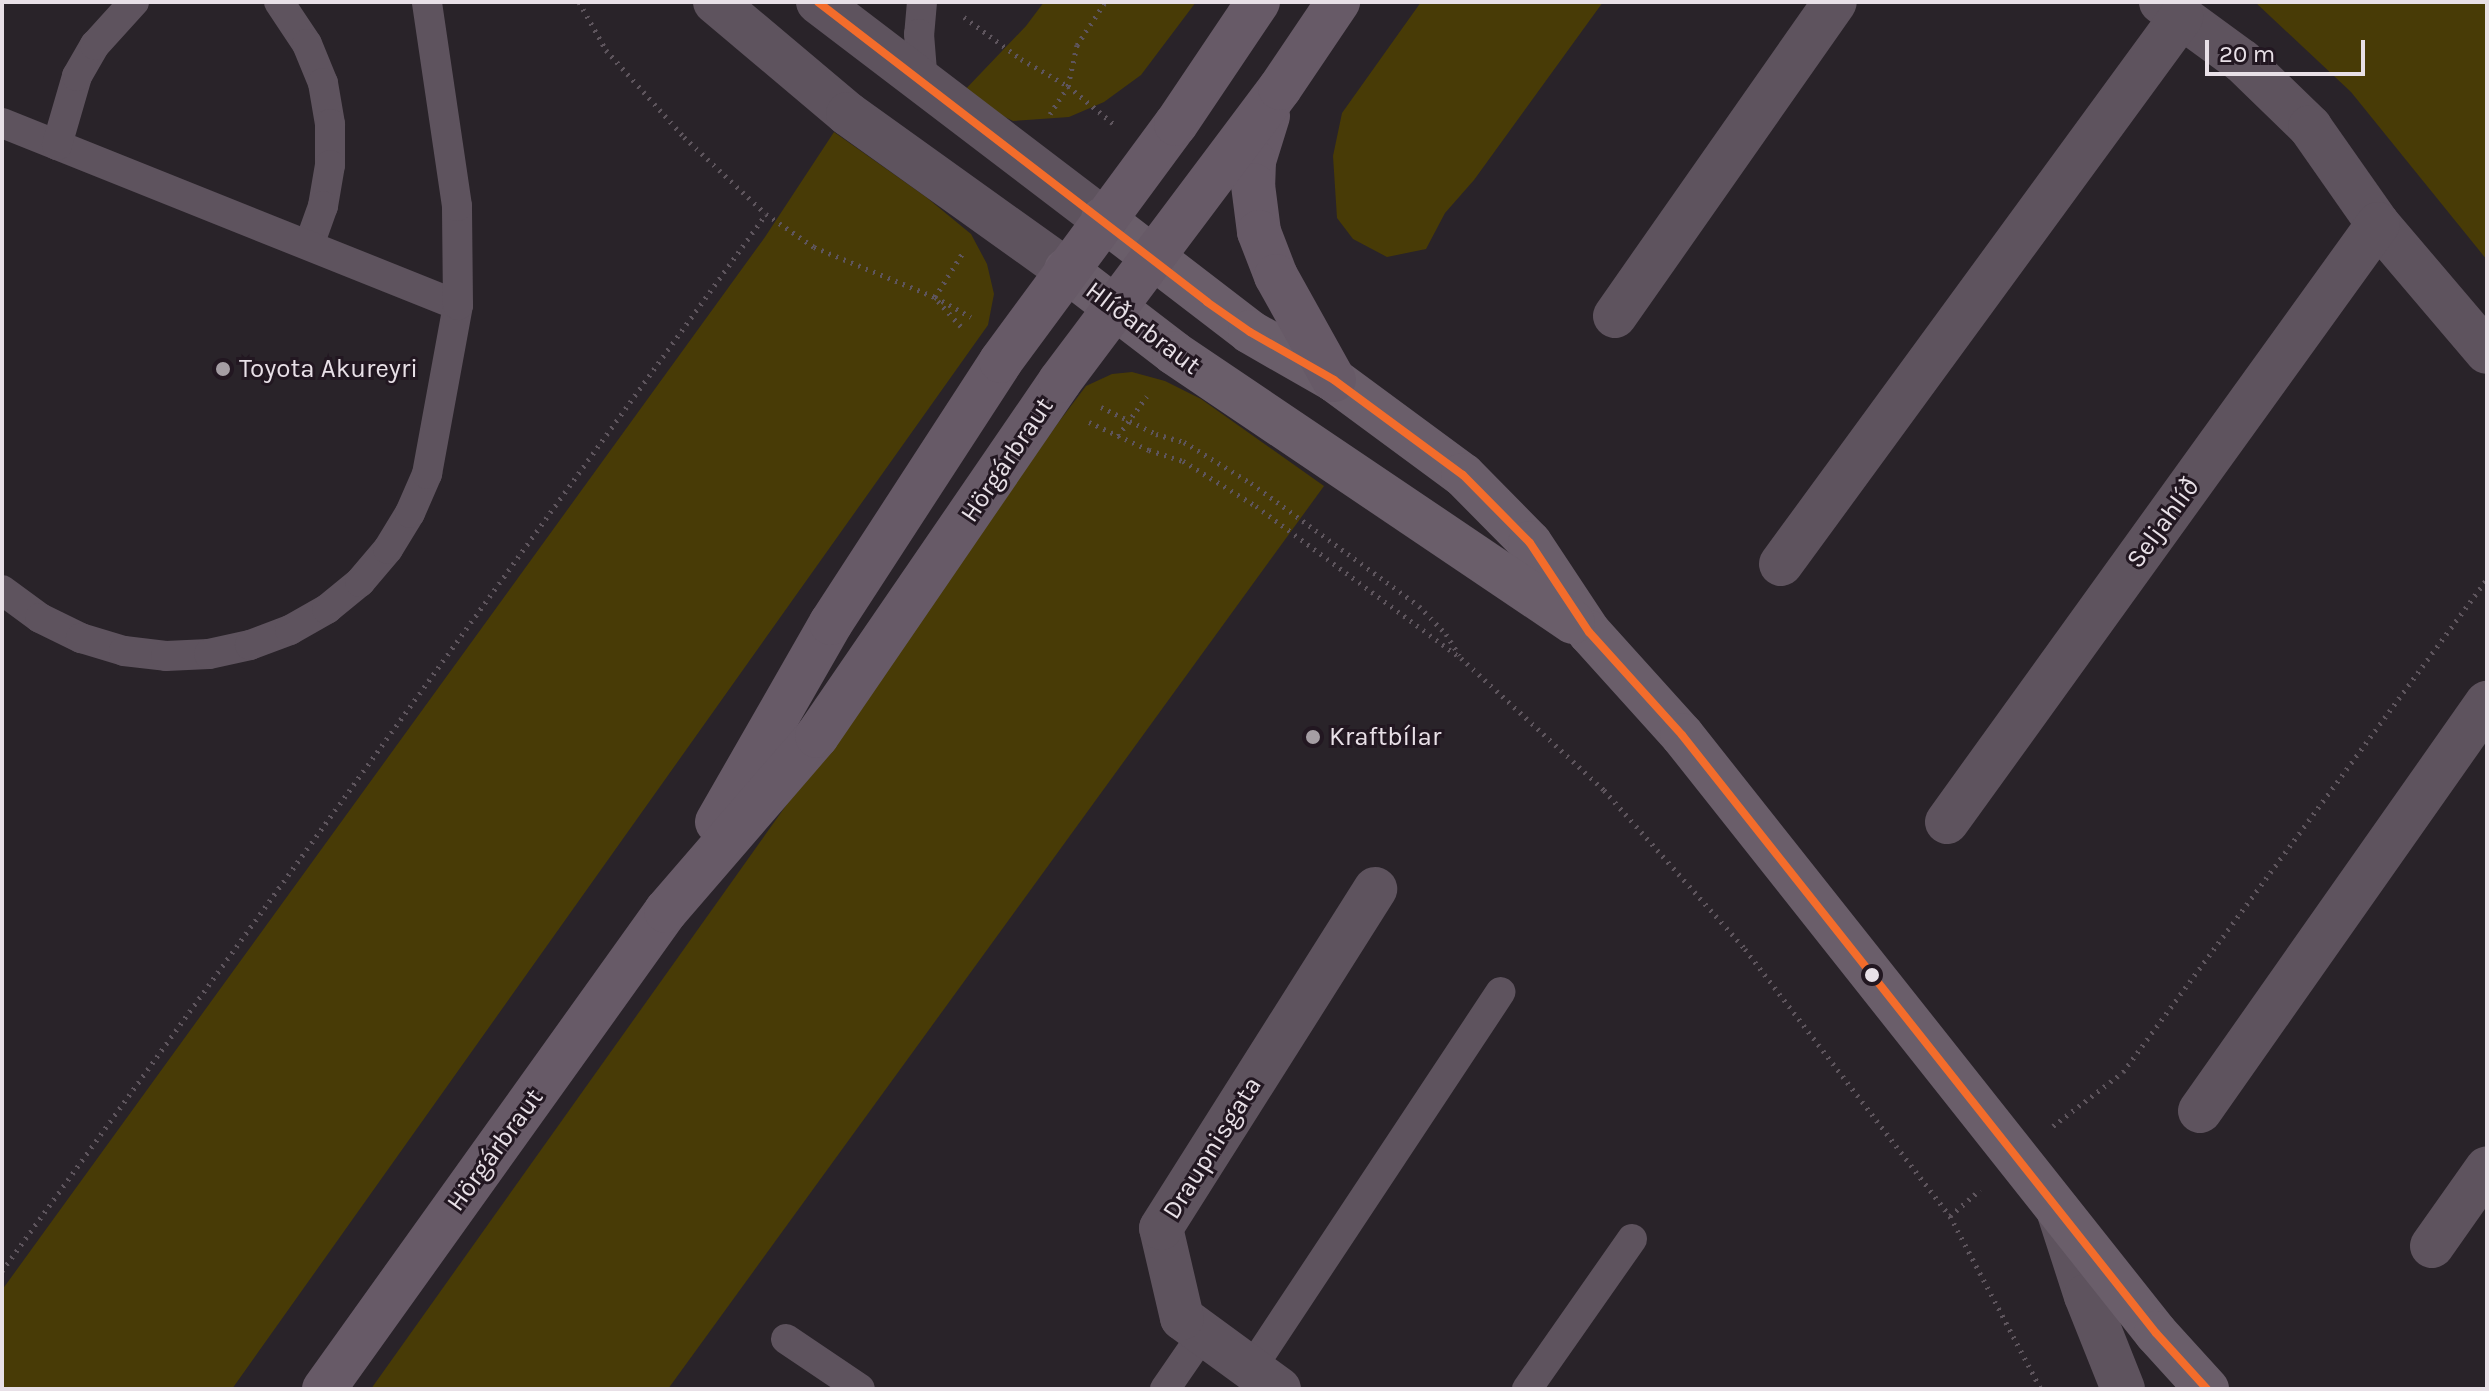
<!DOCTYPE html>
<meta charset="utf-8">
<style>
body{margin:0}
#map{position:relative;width:2489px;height:1391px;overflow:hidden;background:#292329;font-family:Karla,sans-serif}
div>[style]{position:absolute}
.green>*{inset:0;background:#483b06}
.path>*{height:5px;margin-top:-2.5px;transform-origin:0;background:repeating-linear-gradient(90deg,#5e555d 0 2px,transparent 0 8px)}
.service>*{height:30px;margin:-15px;padding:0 15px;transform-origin:15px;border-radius:15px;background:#5e535e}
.minor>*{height:44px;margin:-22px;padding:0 22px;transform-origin:22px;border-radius:22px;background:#5e535e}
.tertiary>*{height:44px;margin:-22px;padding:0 22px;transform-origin:22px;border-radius:22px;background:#5e535e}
.secondary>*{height:44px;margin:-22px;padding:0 22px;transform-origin:22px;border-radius:22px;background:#6a5e6a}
.trunk>*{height:44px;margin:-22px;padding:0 22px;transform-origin:22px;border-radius:22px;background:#675a67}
.bus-1>*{height:8px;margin:-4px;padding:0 4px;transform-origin:4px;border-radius:4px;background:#f36c2b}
.dots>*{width:22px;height:22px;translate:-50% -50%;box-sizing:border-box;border:4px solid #221721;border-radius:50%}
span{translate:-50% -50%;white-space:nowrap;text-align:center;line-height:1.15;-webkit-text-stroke:6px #221721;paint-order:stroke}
.street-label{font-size:26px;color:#e8e0e7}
.poi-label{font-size:26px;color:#e8e0e7}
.left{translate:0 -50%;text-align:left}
.frame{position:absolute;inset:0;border:4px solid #e8e0e7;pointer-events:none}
.scale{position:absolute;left:2205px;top:40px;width:160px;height:36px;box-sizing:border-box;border:4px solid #e8e0e7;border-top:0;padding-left:10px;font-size:24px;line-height:28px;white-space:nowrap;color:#e8e0e7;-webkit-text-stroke:6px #221721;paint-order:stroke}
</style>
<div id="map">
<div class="green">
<i style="clip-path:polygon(1044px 2px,1196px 2px,1141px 75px,1104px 102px,1069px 117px,1013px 121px,960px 95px,1026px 26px)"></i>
<i style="clip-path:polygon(1421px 2px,1603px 2px,1474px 180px,1445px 213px,1426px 249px,1387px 257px,1353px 239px,1337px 218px,1333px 156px,1342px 113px)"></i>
<i style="clip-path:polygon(2255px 2px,2487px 2px,2487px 260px,2351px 92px)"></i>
<i style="clip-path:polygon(834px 132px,926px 197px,971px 234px,987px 264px,994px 294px,988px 325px,232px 1389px,2px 1389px,2px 1290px,765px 237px)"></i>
<i style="clip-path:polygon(1132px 372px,1165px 381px,1201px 399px,1324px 486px,668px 1389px,371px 1389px,1058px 423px,1086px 386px,1112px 374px)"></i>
</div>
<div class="path">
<i style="left:579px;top:2px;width:55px;rotate:60.6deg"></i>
<i style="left:606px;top:50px;width:117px;rotate:48.1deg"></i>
<i style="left:684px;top:137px;width:112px;rotate:43.2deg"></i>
<i style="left:766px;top:214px;width:58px;rotate:34.5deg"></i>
<i style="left:814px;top:247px;width:131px;rotate:22.5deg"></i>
<i style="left:935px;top:297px;width:41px;rotate:29.1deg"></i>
<i style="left:964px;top:17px;width:71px;rotate:36.4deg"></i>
<i style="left:1021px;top:59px;width:54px;rotate:29.9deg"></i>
<i style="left:1068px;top:86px;width:61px;rotate:39.7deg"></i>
<i style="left:1050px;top:114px;width:33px;rotate:-57deg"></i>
<i style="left:1068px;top:86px;width:42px;rotate:-77.6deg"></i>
<i style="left:1077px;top:45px;width:51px;rotate:-56.9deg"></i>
<i style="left:935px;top:297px;width:51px;rotate:-57.9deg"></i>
<i style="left:938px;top:301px;width:38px;rotate:48deg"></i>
<i style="left:1101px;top:407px;width:61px;rotate:26.1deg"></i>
<i style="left:1156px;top:434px;width:29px;rotate:16deg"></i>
<i style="left:1184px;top:442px;width:79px;rotate:31.5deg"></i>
<i style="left:1251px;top:483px;width:208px;rotate:36.2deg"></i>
<i style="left:1419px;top:606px;width:39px;rotate:46deg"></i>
<i style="left:1446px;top:634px;width:25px;rotate:58deg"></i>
<i style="left:1089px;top:422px;width:66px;rotate:25deg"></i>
<i style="left:1149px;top:450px;width:36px;rotate:18deg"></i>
<i style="left:1183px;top:461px;width:86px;rotate:31.7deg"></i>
<i style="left:1256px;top:506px;width:255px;rotate:36.6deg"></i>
<i style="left:1461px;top:658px;width:195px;rotate:42.7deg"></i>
<i style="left:1604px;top:790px;width:213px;rotate:48.4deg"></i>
<i style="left:1745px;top:949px;width:337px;rotate:52.5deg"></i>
<i style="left:1950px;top:1216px;width:195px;rotate:62.3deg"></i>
<i style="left:1118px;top:436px;width:49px;rotate:-54.1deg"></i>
<i style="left:2053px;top:1126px;width:88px;rotate:-37.6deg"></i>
<i style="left:2123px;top:1072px;width:613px;rotate:-53.56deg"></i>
<i style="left:1950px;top:1216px;width:40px;rotate:-41deg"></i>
<i style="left:2px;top:1271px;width:1304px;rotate:-54.14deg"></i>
</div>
<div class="service">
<i style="left:279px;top:2px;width:50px;rotate:56.3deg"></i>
<i style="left:307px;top:44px;width:42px;rotate:67.7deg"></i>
<i style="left:323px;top:83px;width:42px;rotate:80.3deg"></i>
<i style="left:330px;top:124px;width:41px;rotate:90deg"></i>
<i style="left:330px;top:165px;width:42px;rotate:99.7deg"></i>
<i style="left:323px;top:206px;width:41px;rotate:109.7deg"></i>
<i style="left:922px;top:2px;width:32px;rotate:95deg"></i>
<i style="left:919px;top:34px;width:50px;rotate:85.4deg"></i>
<i style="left:2px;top:123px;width:491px;rotate:21.8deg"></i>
<i style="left:57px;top:145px;width:72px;rotate:-73.8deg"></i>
<i style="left:77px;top:76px;width:36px;rotate:-60deg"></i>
<i style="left:95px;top:45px;width:58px;rotate:-47.8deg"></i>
<i style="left:2px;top:590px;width:47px;rotate:36.4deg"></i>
<i style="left:40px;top:618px;width:46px;rotate:26deg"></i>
<i style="left:81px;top:638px;width:45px;rotate:16.8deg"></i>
<i style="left:124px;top:651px;width:42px;rotate:6.8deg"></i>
<i style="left:166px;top:656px;width:43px;rotate:-2.7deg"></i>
<i style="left:209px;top:654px;width:42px;rotate:-12.4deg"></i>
<i style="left:250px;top:645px;width:43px;rotate:-20.6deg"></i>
<i style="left:290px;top:630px;width:43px;rotate:-29.6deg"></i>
<i style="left:327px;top:609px;width:43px;rotate:-39.3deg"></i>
<i style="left:360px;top:582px;width:43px;rotate:-49.7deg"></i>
<i style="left:388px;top:549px;width:42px;rotate:-58.6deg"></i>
<i style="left:410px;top:513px;width:43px;rotate:-66.4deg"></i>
<i style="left:427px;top:474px;width:172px;rotate:-79.6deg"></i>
<i style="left:458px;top:305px;width:99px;rotate:-90.6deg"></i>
<i style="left:457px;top:206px;width:206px;rotate:-98.4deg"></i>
<i style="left:786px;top:1339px;width:89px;rotate:34deg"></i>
<i style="left:1251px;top:1369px;width:452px;rotate:-56.5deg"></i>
<i style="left:1165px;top:1389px;width:67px;rotate:-55.4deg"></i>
<i style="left:1527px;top:1389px;width:183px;rotate:-55deg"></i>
</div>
<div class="minor">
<i style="left:2161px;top:2px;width:100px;rotate:36.1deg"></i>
<i style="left:2242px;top:61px;width:95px;rotate:44.1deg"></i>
<i style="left:2310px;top:127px;width:118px;rotate:55deg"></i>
<i style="left:2378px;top:224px;width:168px;rotate:49.6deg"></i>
<i style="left:1615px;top:316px;width:383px;rotate:-55deg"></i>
<i style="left:1781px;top:564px;width:678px;rotate:-53.82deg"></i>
<i style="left:1947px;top:822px;width:737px;rotate:-54.22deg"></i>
<i style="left:2200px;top:1111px;width:499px;rotate:-54.9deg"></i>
<i style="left:2058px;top:1210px;width:90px;rotate:72deg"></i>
<i style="left:2086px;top:1296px;width:100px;rotate:68.3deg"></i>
<i style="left:2432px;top:1246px;width:95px;rotate:-54.8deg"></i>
<i style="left:1279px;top:1389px;width:120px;rotate:-143.8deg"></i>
<i style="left:1182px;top:1318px;width:92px;rotate:-103.1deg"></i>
<i style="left:1161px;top:1228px;width:401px;rotate:-57.7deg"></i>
</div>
<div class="tertiary">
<i style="left:715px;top:2px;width:174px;rotate:40.1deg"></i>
<i style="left:848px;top:114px;width:268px;rotate:35.6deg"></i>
<i style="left:818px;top:2px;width:358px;rotate:37.3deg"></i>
</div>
<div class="secondary">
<i style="left:1103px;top:219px;width:185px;rotate:37.5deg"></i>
<i style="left:1250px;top:332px;width:97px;rotate:29.7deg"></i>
<i style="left:1334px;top:380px;width:160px;rotate:36.4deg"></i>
<i style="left:1463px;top:475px;width:95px;rotate:45.4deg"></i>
<i style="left:1530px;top:543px;width:107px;rotate:56.5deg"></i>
<i style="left:1589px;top:632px;width:139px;rotate:47.9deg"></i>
<i style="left:1682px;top:735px;width:763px;rotate:51.6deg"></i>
<i style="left:2156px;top:1333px;width:76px;rotate:47.7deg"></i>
<i style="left:1066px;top:270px;width:136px;rotate:37.5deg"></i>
<i style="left:1174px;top:353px;width:481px;rotate:34deg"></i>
</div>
<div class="trunk">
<i style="left:1268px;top:116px;width:47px;rotate:107.3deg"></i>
<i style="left:1254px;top:161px;width:24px;rotate:92deg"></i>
<i style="left:1253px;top:185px;width:47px;rotate:82.7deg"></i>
<i style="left:1259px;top:232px;width:47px;rotate:68.9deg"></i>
<i style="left:1276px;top:276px;width:119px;rotate:60.9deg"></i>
<i style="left:717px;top:822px;width:229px;rotate:-60.2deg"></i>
<i style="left:831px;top:623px;width:312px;rotate:-57deg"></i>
<i style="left:1001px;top:361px;width:295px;rotate:-53.6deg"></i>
<i style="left:1176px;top:124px;width:147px;rotate:-56.1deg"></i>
<i style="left:324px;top:1389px;width:588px;rotate:-54.42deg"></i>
<i style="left:666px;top:911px;width:231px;rotate:-49.2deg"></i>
<i style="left:817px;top:736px;width:430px;rotate:-55.6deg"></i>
<i style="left:1060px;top:381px;width:366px;rotate:-53.1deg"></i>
<i style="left:1280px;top:88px;width:104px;rotate:-56deg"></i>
</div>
<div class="bus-1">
<i style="left:818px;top:2px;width:491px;rotate:37.6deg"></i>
<i style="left:1207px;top:302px;width:52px;rotate:34.9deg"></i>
<i style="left:1250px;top:332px;width:97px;rotate:29.7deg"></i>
<i style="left:1334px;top:380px;width:160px;rotate:36.4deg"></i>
<i style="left:1463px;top:475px;width:95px;rotate:45.4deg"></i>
<i style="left:1530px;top:543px;width:107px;rotate:56.5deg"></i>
<i style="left:1589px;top:632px;width:139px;rotate:47.9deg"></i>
<i style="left:1682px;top:735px;width:763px;rotate:51.6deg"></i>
<i style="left:2156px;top:1333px;width:76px;rotate:47.7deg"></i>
</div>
<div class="dots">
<i style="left:223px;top:369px;background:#a59ea4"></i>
<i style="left:1313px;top:737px;background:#a59ea4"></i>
<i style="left:1872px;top:975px;background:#e8e0e7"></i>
</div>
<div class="street-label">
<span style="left:1143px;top:328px;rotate:37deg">Hlíðarbraut</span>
<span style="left:1007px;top:460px;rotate:-56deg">Hörgárbraut</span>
<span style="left:2163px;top:523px;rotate:-54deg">Seljahlíð</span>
<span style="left:1212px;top:1148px;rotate:-58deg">Draupnisgata</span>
<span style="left:495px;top:1150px;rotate:-54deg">Hörgárbraut</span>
</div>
<div class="poi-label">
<span class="left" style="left:239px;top:369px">Toyota Akureyri</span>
<span class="left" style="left:1329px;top:737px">Kraftbílar</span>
</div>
<div class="frame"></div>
<div class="scale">20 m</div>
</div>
